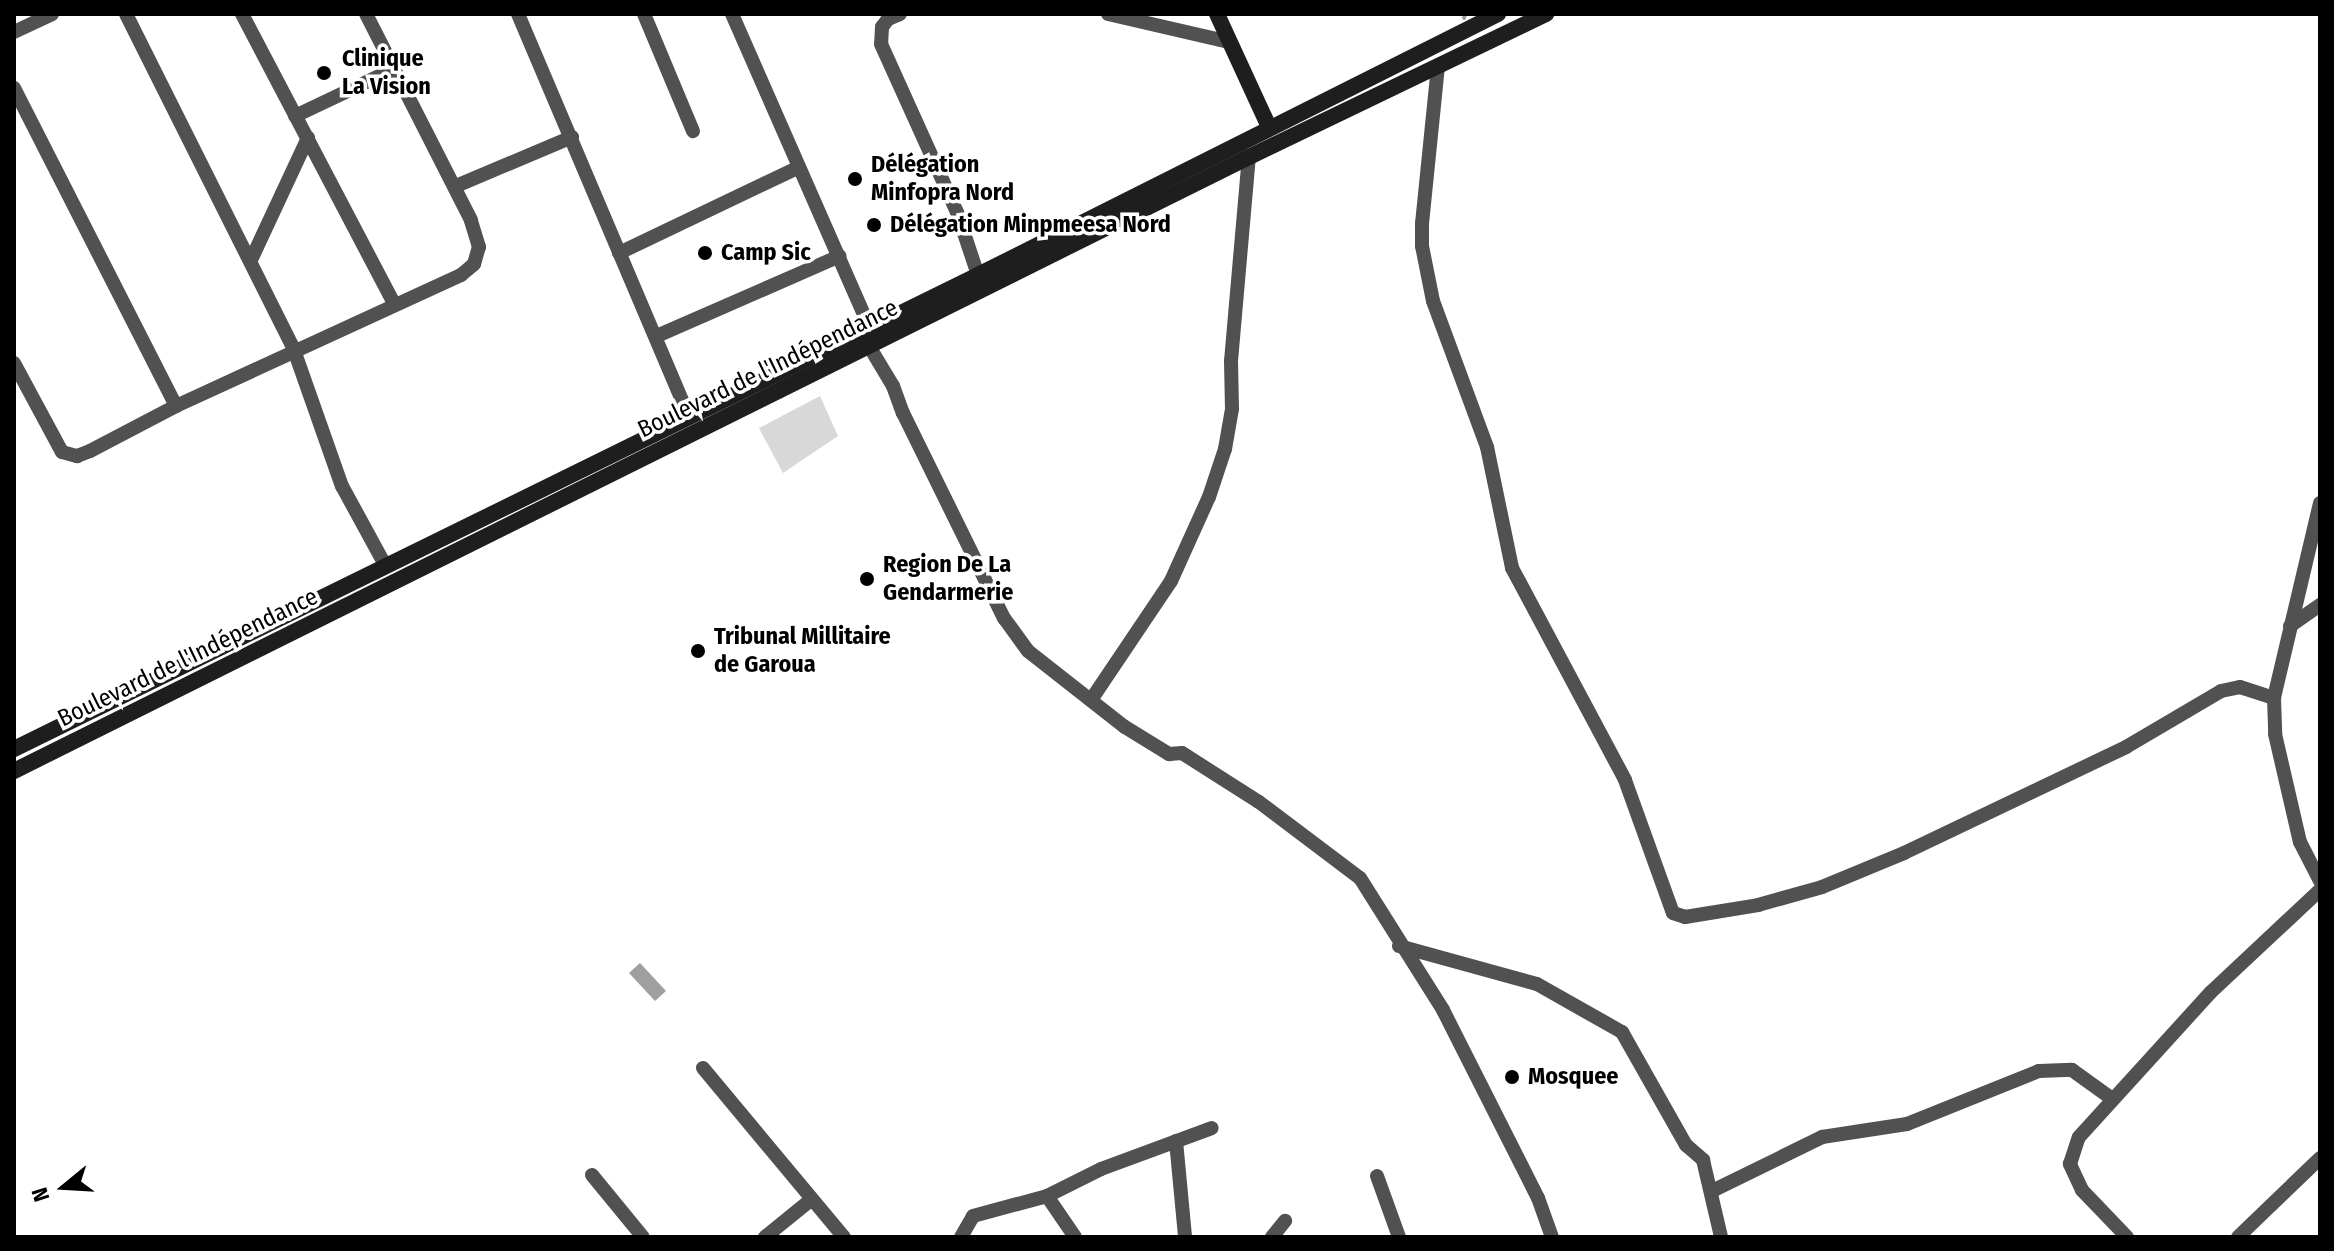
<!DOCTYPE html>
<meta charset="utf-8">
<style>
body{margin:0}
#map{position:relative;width:2334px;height:1251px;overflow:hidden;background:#fff;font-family:"Fira Sans Condensed",sans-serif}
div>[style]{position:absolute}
.green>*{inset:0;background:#d8d8d8}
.water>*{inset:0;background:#9f9f9f}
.stream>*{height:4px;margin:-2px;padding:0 2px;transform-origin:2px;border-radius:2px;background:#9f9f9f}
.street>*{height:14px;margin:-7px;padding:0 7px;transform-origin:7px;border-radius:7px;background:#515151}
.secondary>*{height:16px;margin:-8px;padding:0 8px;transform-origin:8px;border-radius:8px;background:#1e1e1e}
.dots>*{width:22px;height:22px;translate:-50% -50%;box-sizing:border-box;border:4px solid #fff;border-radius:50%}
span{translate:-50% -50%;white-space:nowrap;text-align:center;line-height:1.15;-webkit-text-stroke:7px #fff;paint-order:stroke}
.poi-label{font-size:24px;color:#000;font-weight:700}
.left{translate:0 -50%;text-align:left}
.street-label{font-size:24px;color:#000}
.frame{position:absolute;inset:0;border:16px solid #000;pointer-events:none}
.north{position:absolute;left:24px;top:1147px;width:80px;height:80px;-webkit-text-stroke:6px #fff;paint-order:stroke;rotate:252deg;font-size:22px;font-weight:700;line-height:32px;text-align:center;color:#000}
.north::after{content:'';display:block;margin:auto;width:28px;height:36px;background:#000;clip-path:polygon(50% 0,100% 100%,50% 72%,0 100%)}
</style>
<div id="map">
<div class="green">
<i style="clip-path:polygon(820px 396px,838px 436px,783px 473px,759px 428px)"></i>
</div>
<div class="water">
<i style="clip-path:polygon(640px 963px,666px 991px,655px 1001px,629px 973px)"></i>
</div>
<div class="stream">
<i style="left:1464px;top:18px;width:4px;rotate:-76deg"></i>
</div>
<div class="street">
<i style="left:126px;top:14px;width:376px;rotate:63.4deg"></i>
<i style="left:294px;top:350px;width:144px;rotate:70.6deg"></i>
<i style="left:342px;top:486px;width:90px;rotate:61.4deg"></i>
<i style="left:242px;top:14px;width:327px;rotate:62.3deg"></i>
<i style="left:518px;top:14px;width:436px;rotate:67deg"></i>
<i style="left:644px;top:14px;width:127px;rotate:67.3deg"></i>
<i style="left:732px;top:14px;width:341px;rotate:66.3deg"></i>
<i style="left:900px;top:14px;width:13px;rotate:157deg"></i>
<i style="left:888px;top:19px;width:10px;rotate:127deg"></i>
<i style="left:882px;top:27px;width:17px;rotate:93deg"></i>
<i style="left:881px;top:44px;width:184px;rotate:65.7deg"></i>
<i style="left:957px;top:212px;width:66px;rotate:71.6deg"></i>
<i style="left:1108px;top:14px;width:124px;rotate:13deg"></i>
<i style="left:14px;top:32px;width:42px;rotate:-25.3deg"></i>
<i style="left:1438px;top:66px;width:158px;rotate:95.8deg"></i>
<i style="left:1422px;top:223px;width:23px;rotate:90deg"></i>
<i style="left:1422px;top:246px;width:56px;rotate:78.7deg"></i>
<i style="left:1433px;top:301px;width:156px;rotate:69.7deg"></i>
<i style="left:1487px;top:447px;width:124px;rotate:78.3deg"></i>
<i style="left:1512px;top:568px;width:240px;rotate:61.9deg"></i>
<i style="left:1625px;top:780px;width:141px;rotate:70.2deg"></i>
<i style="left:1673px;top:913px;width:13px;rotate:18deg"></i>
<i style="left:1685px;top:917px;width:74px;rotate:-9.3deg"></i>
<i style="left:1758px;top:905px;width:66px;rotate:-15.7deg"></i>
<i style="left:1822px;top:887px;width:89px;rotate:-22.5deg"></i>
<i style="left:1904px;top:853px;width:246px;rotate:-25.5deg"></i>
<i style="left:2126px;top:747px;width:110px;rotate:-30.5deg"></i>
<i style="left:2221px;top:691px;width:19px;rotate:-12deg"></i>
<i style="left:2240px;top:687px;width:36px;rotate:18deg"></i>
<i style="left:14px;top:88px;width:357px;rotate:63deg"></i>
<i style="left:176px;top:406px;width:314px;rotate:-24.7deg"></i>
<i style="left:461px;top:275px;width:17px;rotate:-40deg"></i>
<i style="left:474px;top:264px;width:18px;rotate:-74deg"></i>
<i style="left:479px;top:247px;width:28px;rotate:-107deg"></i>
<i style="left:471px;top:220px;width:231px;rotate:-117deg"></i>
<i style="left:295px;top:116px;width:110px;rotate:-25.4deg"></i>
<i style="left:456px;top:186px;width:126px;rotate:-22.9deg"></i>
<i style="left:619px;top:253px;width:199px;rotate:-25.5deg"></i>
<i style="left:251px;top:260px;width:135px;rotate:-65deg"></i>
<i style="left:659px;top:335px;width:197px;rotate:-23.6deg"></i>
<i style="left:869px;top:346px;width:47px;rotate:59deg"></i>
<i style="left:893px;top:386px;width:29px;rotate:70deg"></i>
<i style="left:903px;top:413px;width:229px;rotate:63.8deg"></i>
<i style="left:1004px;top:618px;width:41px;rotate:54deg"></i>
<i style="left:1028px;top:651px;width:123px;rotate:38.1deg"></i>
<i style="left:1125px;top:727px;width:52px;rotate:31.5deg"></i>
<i style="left:1169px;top:754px;width:13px;rotate:-4deg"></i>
<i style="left:1182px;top:753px;width:91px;rotate:32.5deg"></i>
<i style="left:1259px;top:802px;width:126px;rotate:37deg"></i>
<i style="left:1360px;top:878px;width:156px;rotate:57.8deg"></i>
<i style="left:1443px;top:1010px;width:211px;rotate:63.2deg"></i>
<i style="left:1538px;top:1198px;width:41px;rotate:70.3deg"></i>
<i style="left:14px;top:363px;width:101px;rotate:61.7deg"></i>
<i style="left:62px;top:452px;width:16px;rotate:15deg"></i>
<i style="left:77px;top:456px;width:14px;rotate:-21deg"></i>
<i style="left:90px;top:451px;width:97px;rotate:-27.6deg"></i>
<i style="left:2320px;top:503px;width:200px;rotate:103.3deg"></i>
<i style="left:2274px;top:698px;width:36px;rotate:88deg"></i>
<i style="left:2275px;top:734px;width:111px;rotate:77deg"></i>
<i style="left:2300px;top:842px;width:44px;rotate:62.9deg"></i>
<i style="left:2290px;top:626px;width:37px;rotate:-35deg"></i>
<i style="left:1091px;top:700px;width:143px;rotate:-56.1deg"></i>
<i style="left:1171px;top:581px;width:92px;rotate:-65.7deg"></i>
<i style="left:1209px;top:497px;width:51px;rotate:-71.6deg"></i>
<i style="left:1225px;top:449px;width:41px;rotate:-80.1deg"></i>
<i style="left:1232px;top:409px;width:48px;rotate:-91.2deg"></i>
<i style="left:1231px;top:361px;width:205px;rotate:-85deg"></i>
<i style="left:1399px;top:946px;width:143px;rotate:15.4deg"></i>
<i style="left:1537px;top:984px;width:98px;rotate:29.5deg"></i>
<i style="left:1622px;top:1032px;width:130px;rotate:60.5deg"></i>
<i style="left:1686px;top:1145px;width:23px;rotate:41deg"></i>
<i style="left:1703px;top:1160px;width:79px;rotate:76.8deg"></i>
<i style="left:703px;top:1068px;width:220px;rotate:50.2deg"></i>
<i style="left:1176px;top:1141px;width:96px;rotate:84.6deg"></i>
<i style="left:592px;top:1175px;width:80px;rotate:50.6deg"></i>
<i style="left:1377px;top:1176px;width:65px;rotate:70.2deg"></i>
<i style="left:1712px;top:1191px;width:123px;rotate:-26.1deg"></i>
<i style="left:1822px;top:1137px;width:86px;rotate:-8.7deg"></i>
<i style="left:1907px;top:1124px;width:142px;rotate:-21.9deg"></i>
<i style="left:2039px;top:1071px;width:33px;rotate:-2deg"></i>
<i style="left:2072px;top:1070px;width:48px;rotate:35.7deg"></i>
<i style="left:1047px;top:1196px;width:50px;rotate:55.7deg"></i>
<i style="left:765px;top:1237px;width:60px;rotate:-39deg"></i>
<i style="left:961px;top:1237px;width:24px;rotate:-60deg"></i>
<i style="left:973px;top:1216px;width:77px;rotate:-15.1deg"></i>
<i style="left:1047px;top:1196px;width:60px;rotate:-26.6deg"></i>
<i style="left:1101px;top:1169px;width:118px;rotate:-20.3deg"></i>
<i style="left:1272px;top:1237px;width:21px;rotate:-51deg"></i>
<i style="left:2127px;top:1237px;width:65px;rotate:-133.8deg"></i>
<i style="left:2082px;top:1190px;width:29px;rotate:-115deg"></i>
<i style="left:2070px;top:1164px;width:28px;rotate:-72deg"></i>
<i style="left:2079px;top:1137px;width:196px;rotate:-47.7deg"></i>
<i style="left:2211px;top:992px;width:149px;rotate:-43.1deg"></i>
<i style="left:2238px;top:1237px;width:114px;rotate:-43.9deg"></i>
</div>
<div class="secondary">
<i style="left:1217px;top:14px;width:124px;rotate:65.3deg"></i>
<i style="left:14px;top:749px;width:1074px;rotate:-26.18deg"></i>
<i style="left:978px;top:275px;width:582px;rotate:-26.65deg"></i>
<i style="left:14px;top:771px;width:1379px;rotate:-26.44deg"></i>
<i style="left:1249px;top:157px;width:330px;rotate:-25.7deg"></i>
</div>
<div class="dots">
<i style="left:324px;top:73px;background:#000"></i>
<i style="left:855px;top:179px;background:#000"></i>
<i style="left:874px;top:225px;background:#000"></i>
<i style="left:705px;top:253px;background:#000"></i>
<i style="left:867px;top:579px;background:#000"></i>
<i style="left:698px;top:651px;background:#000"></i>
<i style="left:1512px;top:1077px;background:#000"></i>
</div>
<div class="poi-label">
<span class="left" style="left:342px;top:73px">Clinique<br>La Vision</span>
<span class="left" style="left:871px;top:179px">Délégation<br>Minfopra Nord</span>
<span class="left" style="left:890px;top:225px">Délégation Minpmeesa Nord</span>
<span class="left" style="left:721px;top:253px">Camp Sic</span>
<span class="left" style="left:883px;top:579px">Region De La<br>Gendarmerie</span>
<span class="left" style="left:714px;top:651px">Tribunal Millitaire<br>de Garoua</span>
<span class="left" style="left:1528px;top:1077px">Mosquee</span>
</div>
<div class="street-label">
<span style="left:768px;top:369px;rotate:-26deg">Boulevard de l'Indépendance</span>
<span style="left:188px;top:658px;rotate:-26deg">Boulevard de l'Indépendance</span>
</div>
<div class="frame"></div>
<div class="north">N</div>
</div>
